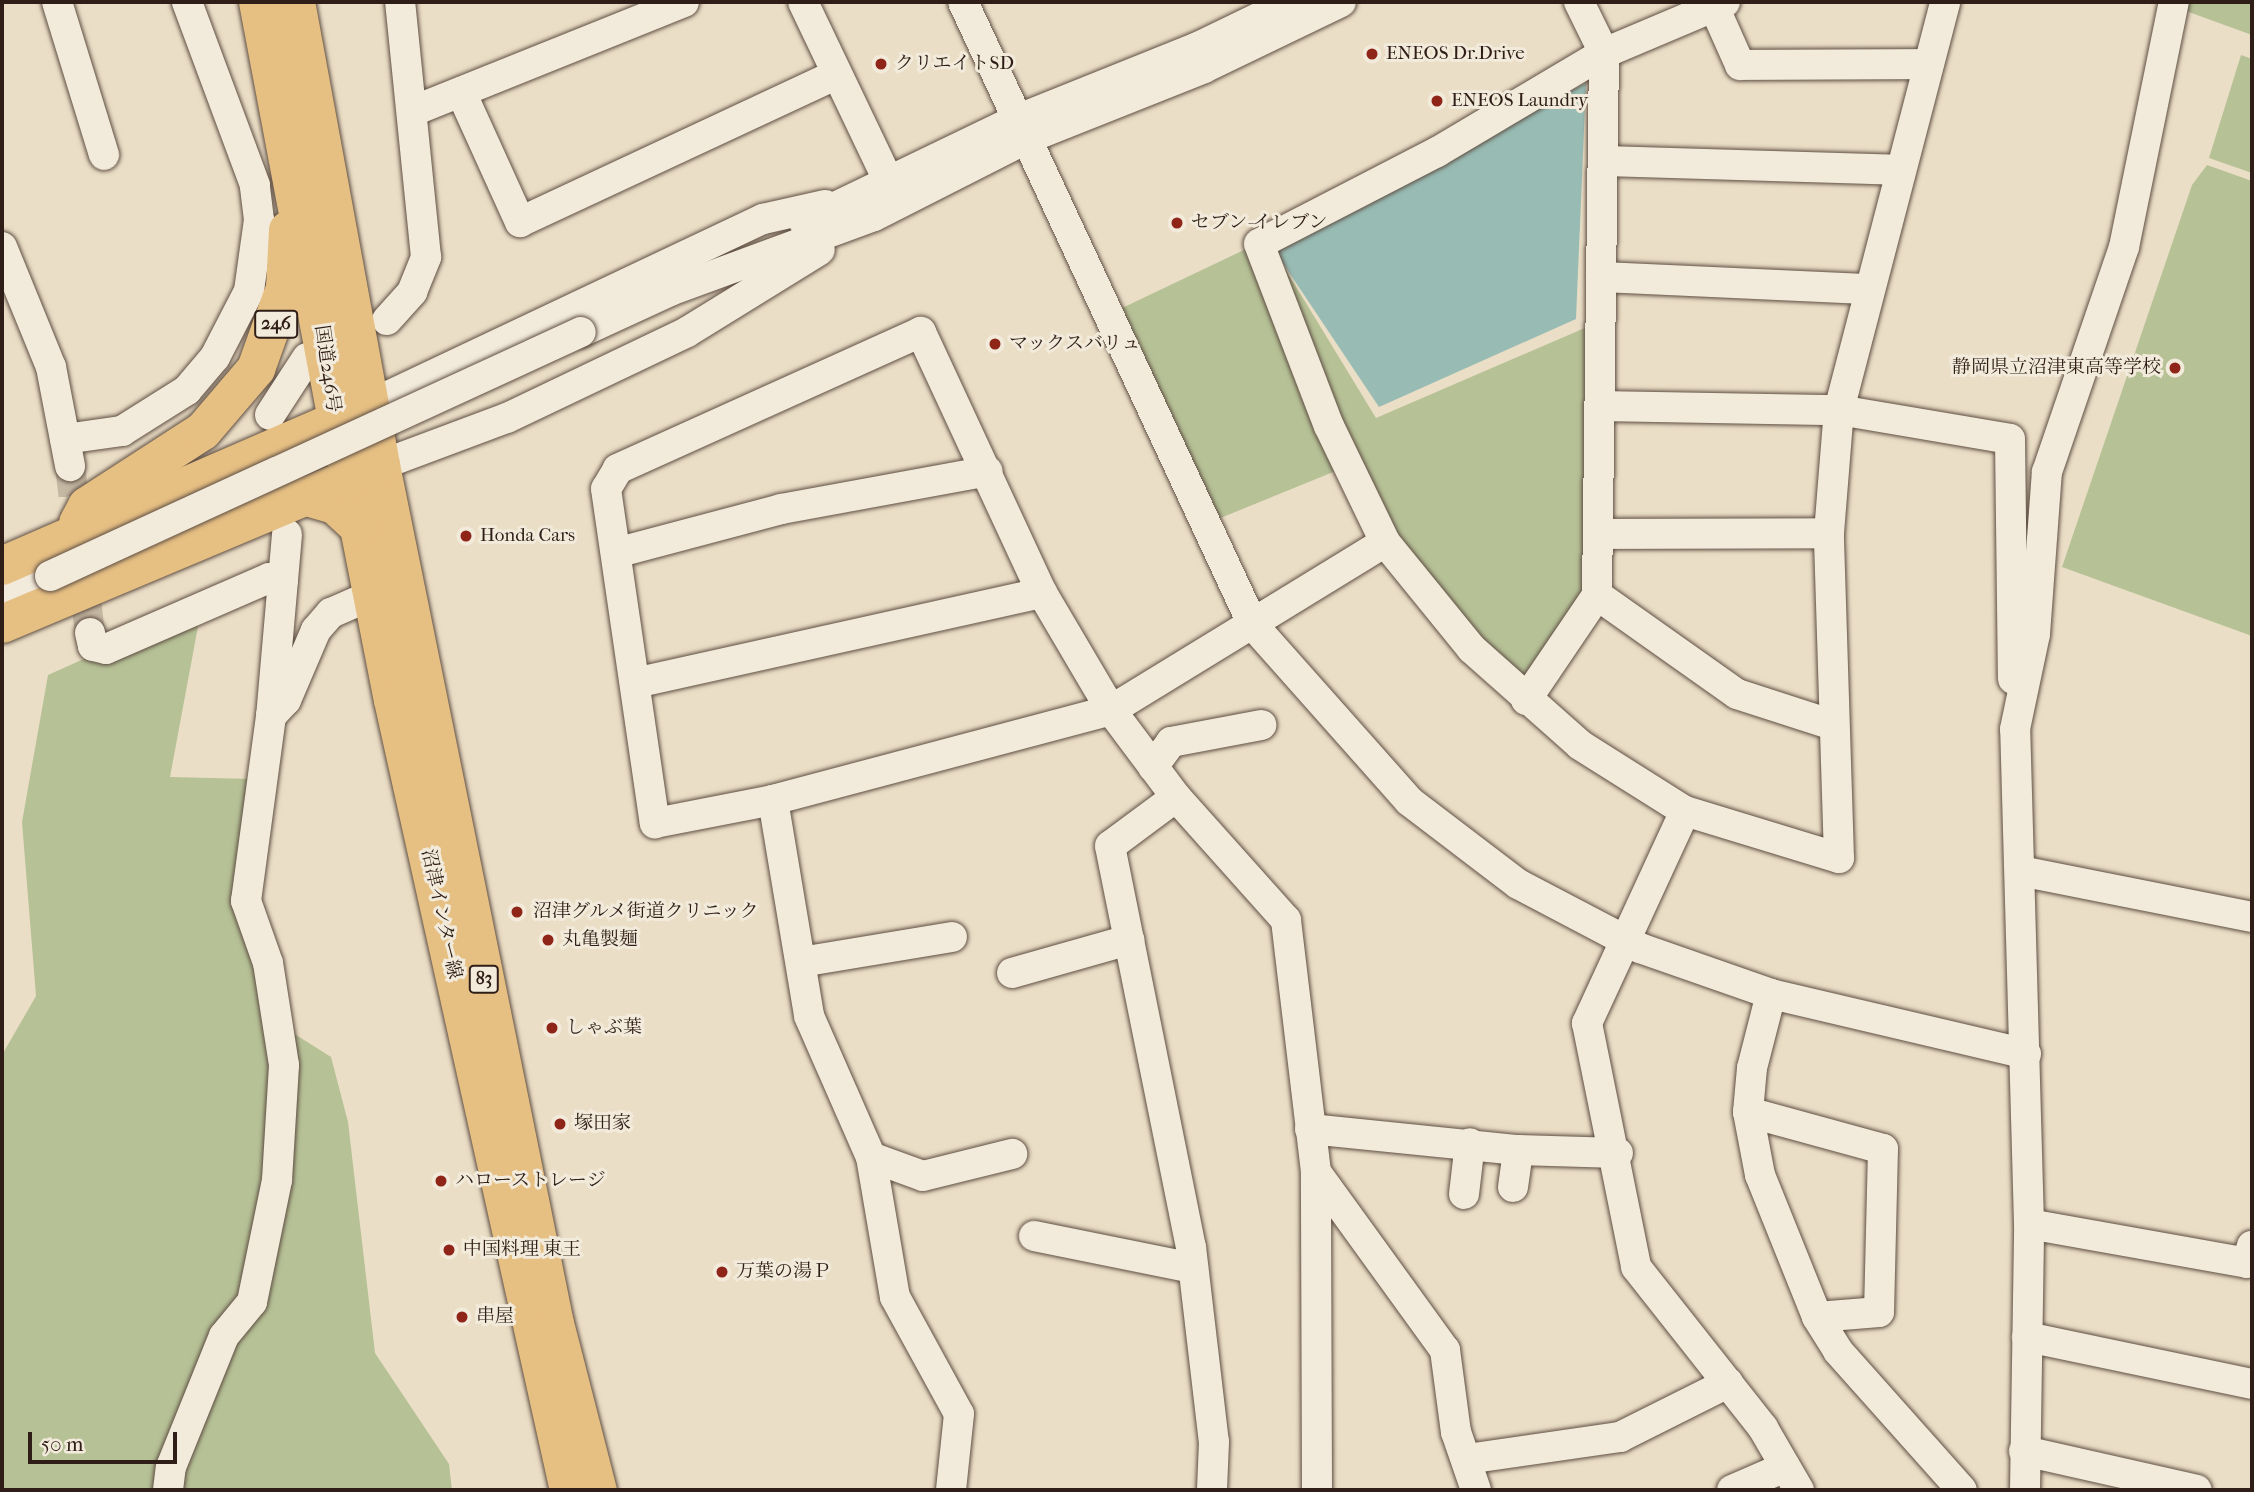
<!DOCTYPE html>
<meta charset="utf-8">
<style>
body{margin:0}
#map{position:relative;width:2254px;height:1492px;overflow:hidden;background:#ebdec6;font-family:"IM FELL French Canon","Noto Serif JP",serif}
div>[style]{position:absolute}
.green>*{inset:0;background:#b6c196}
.water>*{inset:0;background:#98bcb4}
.minor-tunnel>*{height:30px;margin-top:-15px;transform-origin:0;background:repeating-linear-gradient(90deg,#c5b8a3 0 30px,transparent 0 45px)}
.roads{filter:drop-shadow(0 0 2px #5e4e43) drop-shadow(0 0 2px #5e4e43)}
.minor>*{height:30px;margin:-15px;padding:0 15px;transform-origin:15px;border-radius:15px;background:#f2eada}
.major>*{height:37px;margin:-18.5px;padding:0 18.5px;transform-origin:18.5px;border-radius:18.5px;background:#e6bf83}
.highway>*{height:38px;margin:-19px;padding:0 19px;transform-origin:19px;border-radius:19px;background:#e6bf83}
.bridges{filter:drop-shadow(0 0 2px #5e4e43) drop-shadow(0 0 2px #5e4e43)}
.minor-bridge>*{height:30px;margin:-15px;padding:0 15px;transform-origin:15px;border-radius:15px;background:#f2eada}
.dots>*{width:19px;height:19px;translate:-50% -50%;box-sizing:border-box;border:4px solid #f2eada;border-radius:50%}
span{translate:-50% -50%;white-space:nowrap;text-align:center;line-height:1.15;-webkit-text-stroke:6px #f2eada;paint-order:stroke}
.shield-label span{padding:2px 5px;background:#f2eada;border:2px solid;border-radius:5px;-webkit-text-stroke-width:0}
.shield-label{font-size:18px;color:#2f1e17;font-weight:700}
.poi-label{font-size:19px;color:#2f1e17}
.left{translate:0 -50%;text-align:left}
.right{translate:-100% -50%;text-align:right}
.street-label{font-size:19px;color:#2f1e17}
.frame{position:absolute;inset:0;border:4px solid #2f1e17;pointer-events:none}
.scale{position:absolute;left:28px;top:1432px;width:149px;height:32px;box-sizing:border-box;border:4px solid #2f1e17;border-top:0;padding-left:9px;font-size:21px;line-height:24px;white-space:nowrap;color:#2f1e17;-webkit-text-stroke:5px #f2eada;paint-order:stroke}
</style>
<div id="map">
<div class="green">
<i style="clip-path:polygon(2189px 2px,2252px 2px,2252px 35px,2186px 11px)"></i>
<i style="clip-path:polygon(2241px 55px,2252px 59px,2252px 173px,2209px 158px)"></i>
<i style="clip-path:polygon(2207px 165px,2252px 181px,2252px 636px,2062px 567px,2192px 185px)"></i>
<i style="clip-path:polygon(1267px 239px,1376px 418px,1587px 327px,1589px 597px,1528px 689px,1388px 537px,1348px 466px,1218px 519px,1120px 309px)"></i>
<i style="clip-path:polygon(199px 621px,170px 777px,253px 779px,247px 893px,293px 1033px,331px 1057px,348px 1122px,375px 1353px,449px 1464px,452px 1490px,2px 1490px,2px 1055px,36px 996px,22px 822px,48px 675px,106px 649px)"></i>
</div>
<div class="water">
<i style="clip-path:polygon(1586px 83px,1576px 319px,1379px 407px,1272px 247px)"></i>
</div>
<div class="minor-tunnel">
<i style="left:70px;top:466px;width:168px;rotate:83.2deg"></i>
</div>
<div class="roads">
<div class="minor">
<i style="left:57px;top:2px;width:160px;rotate:72.9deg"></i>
<i style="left:803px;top:2px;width:195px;rotate:64.5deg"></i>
<i style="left:963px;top:2px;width:687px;rotate:65.04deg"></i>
<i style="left:1253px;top:625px;width:235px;rotate:48.4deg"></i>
<i style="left:1409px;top:801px;width:137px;rotate:37.3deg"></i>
<i style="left:1518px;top:884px;width:138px;rotate:27.7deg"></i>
<i style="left:1640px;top:948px;width:139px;rotate:19.3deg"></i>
<i style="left:1771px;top:994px;width:262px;rotate:13.2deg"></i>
<i style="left:1712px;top:2px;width:69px;rotate:66deg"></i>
<i style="left:1740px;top:65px;width:188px;rotate:-0.3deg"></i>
<i style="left:1725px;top:2px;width:131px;rotate:157.1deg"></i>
<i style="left:1604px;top:53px;width:194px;rotate:149.3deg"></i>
<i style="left:1437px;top:152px;width:200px;rotate:152.7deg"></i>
<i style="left:1259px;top:244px;width:195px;rotate:69deg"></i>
<i style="left:1329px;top:426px;width:129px;rotate:64.2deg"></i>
<i style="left:1385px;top:542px;width:138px;rotate:50.9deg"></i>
<i style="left:1472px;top:649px;width:144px;rotate:41.6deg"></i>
<i style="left:1580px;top:745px;width:124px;rotate:32.2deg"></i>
<i style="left:1685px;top:811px;width:161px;rotate:17deg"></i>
<i style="left:1839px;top:858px;width:325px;rotate:-91.8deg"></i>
<i style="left:1829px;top:533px;width:123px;rotate:-85.4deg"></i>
<i style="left:1839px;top:410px;width:422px;rotate:-75.4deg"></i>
<i style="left:461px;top:92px;width:143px;rotate:65.6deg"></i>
<i style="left:520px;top:222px;width:348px;rotate:-25deg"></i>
<i style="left:413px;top:111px;width:292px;rotate:-21.9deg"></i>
<i style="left:1603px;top:161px;width:296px;rotate:1.7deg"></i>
<i style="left:804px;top:222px;width:235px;rotate:-25.7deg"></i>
<i style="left:1016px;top:120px;width:196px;rotate:-21.9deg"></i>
<i style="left:1198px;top:47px;width:103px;rotate:-25.8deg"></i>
<i style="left:2px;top:247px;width:130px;rotate:67.8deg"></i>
<i style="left:51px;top:367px;width:101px;rotate:79.1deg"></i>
<i style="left:1601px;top:277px;width:266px;rotate:2.6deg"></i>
<i style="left:387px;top:320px;width:38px;rotate:-48deg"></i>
<i style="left:412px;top:292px;width:38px;rotate:-68deg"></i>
<i style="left:426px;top:257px;width:256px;rotate:-95.8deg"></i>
<i style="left:581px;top:332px;width:98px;rotate:-24.7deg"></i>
<i style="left:670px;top:291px;width:217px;rotate:-20.2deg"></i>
<i style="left:874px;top:216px;width:170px;rotate:-26.9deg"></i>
<i style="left:1026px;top:139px;width:192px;rotate:-21.7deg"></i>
<i style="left:1204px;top:68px;width:152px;rotate:-25.7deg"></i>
<i style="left:1599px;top:406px;width:240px;rotate:1deg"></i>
<i style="left:1839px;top:410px;width:173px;rotate:9.6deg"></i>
<i style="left:2010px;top:439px;width:240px;rotate:89.3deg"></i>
<i style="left:350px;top:414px;width:457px;rotate:-25.3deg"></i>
<i style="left:763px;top:219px;width:64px;rotate:-12.7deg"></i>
<i style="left:270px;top:415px;width:68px;rotate:-57deg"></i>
<i style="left:65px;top:439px;width:58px;rotate:-8deg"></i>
<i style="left:122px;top:431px;width:77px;rotate:-32.2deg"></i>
<i style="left:187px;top:390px;width:43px;rotate:-49.7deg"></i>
<i style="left:215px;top:357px;width:74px;rotate:-62.7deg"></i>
<i style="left:249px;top:291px;width:72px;rotate:-82deg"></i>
<i style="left:259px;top:220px;width:35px;rotate:-97deg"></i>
<i style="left:255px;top:185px;width:195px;rotate:-110.4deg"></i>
<i style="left:381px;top:465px;width:134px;rotate:-20.5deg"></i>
<i style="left:507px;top:418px;width:199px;rotate:-25.5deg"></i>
<i style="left:687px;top:332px;width:156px;rotate:-31.7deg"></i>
<i style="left:1598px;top:534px;width:231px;rotate:-0.2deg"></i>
<i style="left:616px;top:553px;width:171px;rotate:-14.9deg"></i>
<i style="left:781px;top:509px;width:210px;rotate:-10.4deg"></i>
<i style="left:283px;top:580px;width:46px;rotate:-85deg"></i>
<i style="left:1597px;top:595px;width:171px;rotate:35.3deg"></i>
<i style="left:1737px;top:694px;width:98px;rotate:17.9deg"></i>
<i style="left:2px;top:596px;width:52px;rotate:-22.6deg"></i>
<i style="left:90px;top:633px;width:13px;rotate:77deg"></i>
<i style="left:93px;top:646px;width:13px;rotate:13deg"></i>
<i style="left:106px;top:649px;width:178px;rotate:-23.5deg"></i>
<i style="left:269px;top:578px;width:14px;rotate:8deg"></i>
<i style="left:283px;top:580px;width:137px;rotate:95deg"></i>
<i style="left:271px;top:716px;width:22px;rotate:-47deg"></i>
<i style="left:286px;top:700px;width:76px;rotate:-66.8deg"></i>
<i style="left:316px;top:630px;width:23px;rotate:-49deg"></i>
<i style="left:331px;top:613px;width:45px;rotate:-23.7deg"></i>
<i style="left:635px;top:683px;width:417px;rotate:-12.5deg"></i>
<i style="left:1526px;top:700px;width:127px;rotate:-55.9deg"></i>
<i style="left:1597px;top:595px;width:542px;rotate:-89.26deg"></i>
<i style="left:1604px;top:53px;width:57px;rotate:-116.1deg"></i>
<i style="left:1153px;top:767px;width:31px;rotate:-54deg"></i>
<i style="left:1171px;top:742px;width:92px;rotate:-10.7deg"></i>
<i style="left:1176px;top:797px;width:82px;rotate:143.4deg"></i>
<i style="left:1110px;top:846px;width:409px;rotate:78.6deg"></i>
<i style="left:1191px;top:1247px;width:196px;rotate:83.3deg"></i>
<i style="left:1214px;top:1442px;width:48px;rotate:92.4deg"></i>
<i style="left:773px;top:800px;width:219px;rotate:80.5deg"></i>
<i style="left:809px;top:1016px;width:154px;rotate:66.3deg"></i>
<i style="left:871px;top:1157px;width:142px;rotate:80.3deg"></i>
<i style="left:895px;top:1297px;width:133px;rotate:61.3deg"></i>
<i style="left:959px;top:1414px;width:76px;rotate:96deg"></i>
<i style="left:1685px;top:811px;width:234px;rotate:114.8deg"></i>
<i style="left:1587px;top:1023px;width:249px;rotate:78.6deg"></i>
<i style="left:1636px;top:1267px;width:205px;rotate:51.7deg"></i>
<i style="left:1763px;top:1428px;width:72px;rotate:59.9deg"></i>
<i style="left:2020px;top:871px;width:237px;rotate:11.2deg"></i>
<i style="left:801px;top:962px;width:153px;rotate:-9.4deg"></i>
<i style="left:1012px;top:973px;width:122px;rotate:-15.8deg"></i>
<i style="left:1771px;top:994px;width:76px;rotate:104.4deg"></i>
<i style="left:1752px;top:1068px;width:44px;rotate:95.2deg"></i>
<i style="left:1748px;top:1112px;width:64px;rotate:79.2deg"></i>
<i style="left:1760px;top:1175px;width:153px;rotate:68.1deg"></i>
<i style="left:1817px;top:1317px;width:40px;rotate:58deg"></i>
<i style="left:1838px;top:1351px;width:186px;rotate:48.3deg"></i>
<i style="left:1748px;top:1112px;width:140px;rotate:15.3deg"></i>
<i style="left:1883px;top:1149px;width:163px;rotate:91.4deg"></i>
<i style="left:1879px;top:1312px;width:62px;rotate:175.4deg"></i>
<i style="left:1310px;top:1129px;width:209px;rotate:5.8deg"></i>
<i style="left:1518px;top:1150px;width:100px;rotate:1.7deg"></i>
<i style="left:871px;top:1157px;width:55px;rotate:20.1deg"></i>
<i style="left:923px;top:1176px;width:92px;rotate:-13.9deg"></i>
<i style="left:1316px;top:1172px;width:220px;rotate:54.1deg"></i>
<i style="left:1445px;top:1350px;width:83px;rotate:82.4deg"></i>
<i style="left:1456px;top:1432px;width:61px;rotate:71deg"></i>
<i style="left:1513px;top:1187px;width:37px;rotate:-82deg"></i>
<i style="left:1464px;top:1194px;width:51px;rotate:-83.3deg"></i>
<i style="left:2029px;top:1224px;width:221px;rotate:10.1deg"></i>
<i style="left:2247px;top:1263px;width:18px;rotate:-74deg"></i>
<i style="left:1034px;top:1236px;width:162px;rotate:11.4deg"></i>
<i style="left:2027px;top:1337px;width:230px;rotate:11.8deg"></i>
<i style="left:2024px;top:1451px;width:177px;rotate:12.7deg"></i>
<i style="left:1467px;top:1459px;width:155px;rotate:-8.2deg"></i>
<i style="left:1620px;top:1437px;width:121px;rotate:-26.6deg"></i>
<i style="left:168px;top:1490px;width:23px;rotate:-83deg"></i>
<i style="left:171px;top:1467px;width:141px;rotate:-68deg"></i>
<i style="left:224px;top:1336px;width:44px;rotate:-50.5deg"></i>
<i style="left:252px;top:1302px;width:125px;rotate:-78.4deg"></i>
<i style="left:277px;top:1180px;width:115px;rotate:-86.5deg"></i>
<i style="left:284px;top:1065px;width:103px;rotate:-98.9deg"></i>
<i style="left:268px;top:963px;width:66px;rotate:-109.5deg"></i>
<i style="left:246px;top:901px;width:187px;rotate:-82.3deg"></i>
<i style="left:1317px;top:1490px;width:318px;rotate:-90.2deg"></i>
<i style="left:1316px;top:1172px;width:254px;rotate:-96.8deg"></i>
<i style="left:1286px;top:920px;width:165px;rotate:-131.8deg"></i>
<i style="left:1176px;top:797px;width:109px;rotate:-126.8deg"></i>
<i style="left:1111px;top:710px;width:136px;rotate:-120.5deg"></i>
<i style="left:1042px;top:593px;width:288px;rotate:-114.9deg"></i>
<i style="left:921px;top:332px;width:333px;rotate:155.7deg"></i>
<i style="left:618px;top:469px;width:23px;rotate:121deg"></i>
<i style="left:606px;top:489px;width:338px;rotate:81.7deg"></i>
<i style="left:655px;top:823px;width:120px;rotate:-11deg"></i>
<i style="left:773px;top:800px;width:350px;rotate:-14.9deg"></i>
<i style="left:1111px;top:710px;width:321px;rotate:-31.5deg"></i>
<i style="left:1732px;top:1490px;width:58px;rotate:-23.5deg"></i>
<i style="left:2025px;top:1490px;width:266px;rotate:-89.1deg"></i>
<i style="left:2029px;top:1224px;width:495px;rotate:-91.6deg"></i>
<i style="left:2015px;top:729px;width:97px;rotate:-78.1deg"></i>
<i style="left:2035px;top:634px;width:162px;rotate:-85.8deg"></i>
<i style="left:2047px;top:472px;width:238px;rotate:-71.1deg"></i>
<i style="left:2124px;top:247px;width:250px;rotate:-78.5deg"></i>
</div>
<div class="major">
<i style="left:337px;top:420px;width:285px;rotate:78.9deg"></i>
<i style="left:392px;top:700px;width:809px;rotate:77.44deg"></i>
<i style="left:381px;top:465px;width:875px;rotate:78.54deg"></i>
<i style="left:555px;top:1323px;width:172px;rotate:75.6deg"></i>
</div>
<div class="highway">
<i style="left:300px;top:495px;width:36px;rotate:16deg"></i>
<i style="left:335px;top:505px;width:33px;rotate:43deg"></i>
<i style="left:78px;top:523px;width:19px;rotate:-62deg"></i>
<i style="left:87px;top:506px;width:138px;rotate:-32.9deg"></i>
<i style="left:203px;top:431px;width:82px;rotate:-49.5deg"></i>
<i style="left:256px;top:369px;width:86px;rotate:-70.3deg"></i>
<i style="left:285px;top:288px;width:58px;rotate:-87deg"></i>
<i style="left:2px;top:566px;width:365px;rotate:-23.5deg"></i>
<i style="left:337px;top:420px;width:425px;rotate:-100.7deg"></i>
<i style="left:2px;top:624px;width:411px;rotate:-22.8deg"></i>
<i style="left:381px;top:465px;width:471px;rotate:-100.4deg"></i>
</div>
</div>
<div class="bridges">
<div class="minor-bridge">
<i style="left:50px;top:576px;width:584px;rotate:-24.68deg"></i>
</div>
</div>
<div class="dots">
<i style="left:1372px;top:54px;background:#8f2418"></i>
<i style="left:881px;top:64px;background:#8f2418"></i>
<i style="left:1437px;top:101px;background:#8f2418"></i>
<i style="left:1177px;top:223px;background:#8f2418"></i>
<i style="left:995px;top:344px;background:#8f2418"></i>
<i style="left:2175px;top:368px;background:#8f2418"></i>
<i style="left:466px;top:536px;background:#8f2418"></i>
<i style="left:517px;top:912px;background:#8f2418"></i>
<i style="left:548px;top:940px;background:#8f2418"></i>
<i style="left:552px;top:1028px;background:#8f2418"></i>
<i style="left:560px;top:1124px;background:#8f2418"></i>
<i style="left:441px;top:1181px;background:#8f2418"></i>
<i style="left:449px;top:1250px;background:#8f2418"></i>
<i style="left:722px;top:1272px;background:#8f2418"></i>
<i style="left:462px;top:1317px;background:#8f2418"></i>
</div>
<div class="shield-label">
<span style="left:276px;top:324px">246</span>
<span style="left:484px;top:979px">83</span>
</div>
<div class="poi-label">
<span class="left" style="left:1386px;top:54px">ENEOS Dr.Drive</span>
<span class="left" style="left:895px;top:64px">クリエイトSD</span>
<span class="left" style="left:1451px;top:101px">ENEOS Laundry</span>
<span class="left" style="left:1191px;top:223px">セブン-イレブン</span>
<span class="left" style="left:1009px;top:344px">マックスバリュ</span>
<span class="right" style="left:2161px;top:368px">静岡県立沼津東高等学校</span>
<span class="left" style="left:480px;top:536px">Honda Cars</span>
<span class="left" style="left:533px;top:912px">沼津グルメ街道クリニック</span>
<span class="left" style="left:562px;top:940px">丸亀製麺</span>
<span class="left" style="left:566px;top:1028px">しゃぶ葉</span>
<span class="left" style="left:574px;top:1124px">塚田家</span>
<span class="left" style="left:455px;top:1181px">ハローストレージ</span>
<span class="left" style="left:463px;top:1250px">中国料理 東王</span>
<span class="left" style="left:736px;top:1272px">万葉の湯Ｐ</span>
<span class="left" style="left:476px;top:1317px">串屋</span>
</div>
<div class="street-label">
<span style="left:327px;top:369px;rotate:82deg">国道246号</span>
<span style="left:441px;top:914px;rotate:78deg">沼津インター線</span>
</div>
<div class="frame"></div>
<div class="scale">50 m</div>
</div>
